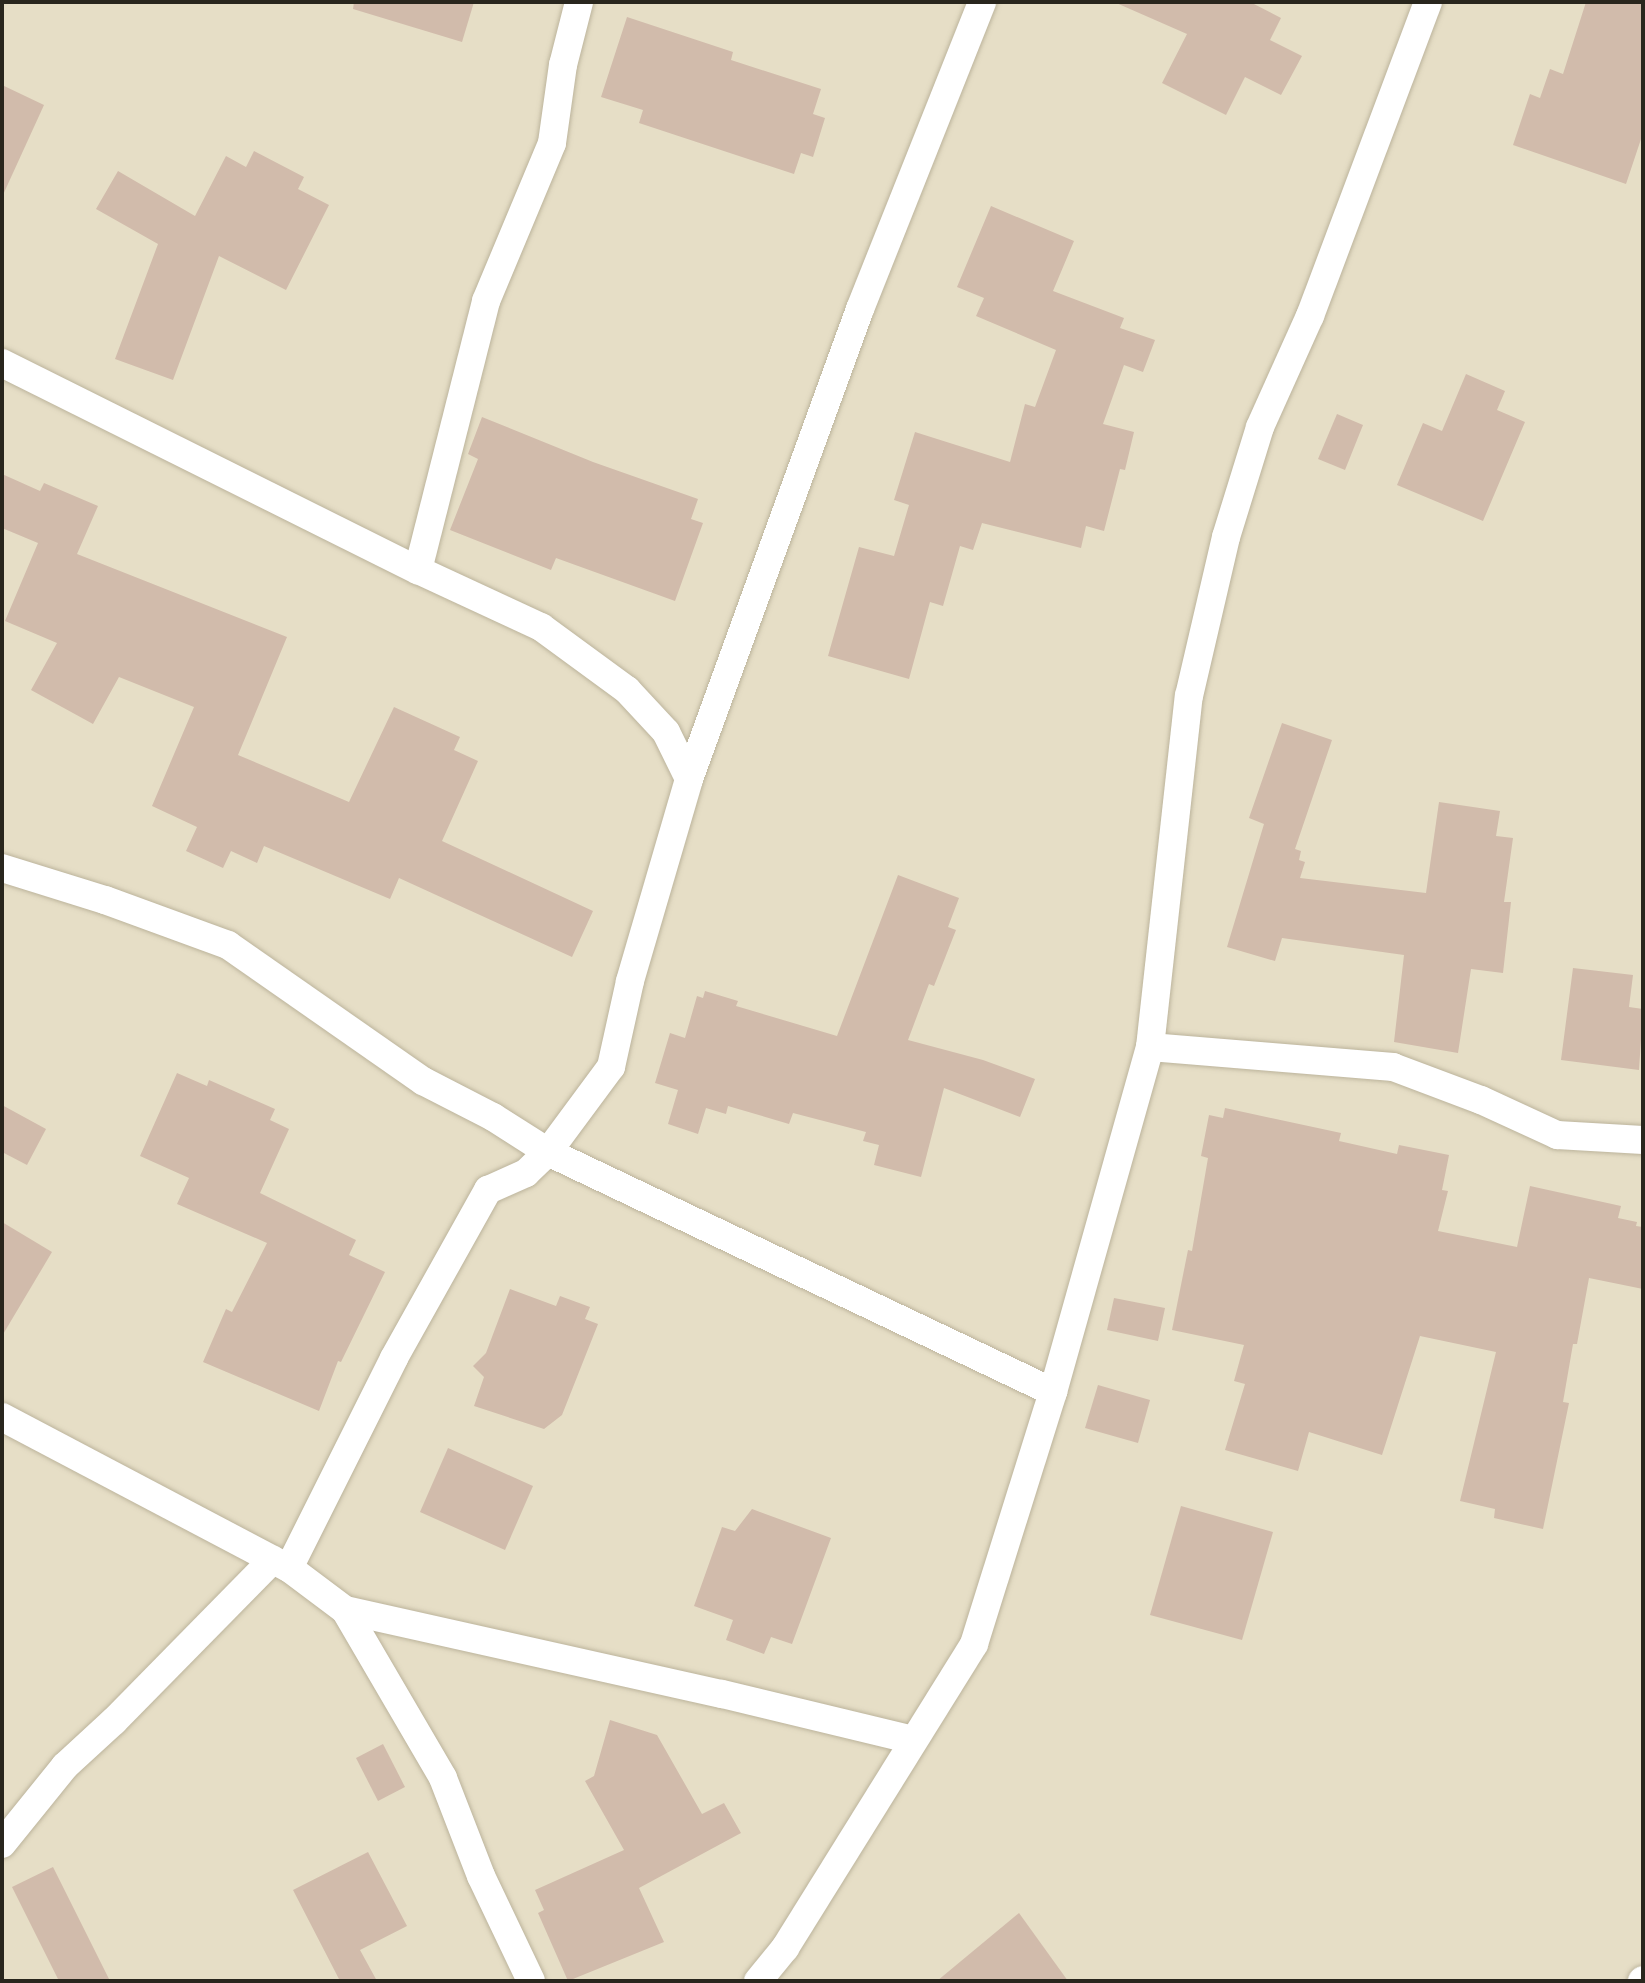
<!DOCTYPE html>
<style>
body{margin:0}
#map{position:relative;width:1645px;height:1983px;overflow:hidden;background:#e6dec6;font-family:Rubik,sans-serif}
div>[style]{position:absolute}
.building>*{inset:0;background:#d1bbab}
.roads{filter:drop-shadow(0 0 2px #bcb49c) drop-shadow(0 0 2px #bcb49c)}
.street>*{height:28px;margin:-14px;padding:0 14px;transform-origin:14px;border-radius:14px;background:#fff}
span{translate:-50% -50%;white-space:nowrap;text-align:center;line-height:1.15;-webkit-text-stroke:6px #fff;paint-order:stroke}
.frame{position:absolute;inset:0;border:4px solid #29261d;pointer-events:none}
</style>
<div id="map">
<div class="building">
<i style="clip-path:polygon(354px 2px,474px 2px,462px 42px,353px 9px)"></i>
<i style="clip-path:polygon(1114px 2px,1250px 2px,1281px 18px,1270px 40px,1302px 56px,1281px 95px,1245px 77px,1226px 115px,1162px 83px,1187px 34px)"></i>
<i style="clip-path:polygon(1586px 2px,1643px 2px,1643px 133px,1626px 184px,1513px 145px,1530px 94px,1540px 98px,1550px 69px,1563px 74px)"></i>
<i style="clip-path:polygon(627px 17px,733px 52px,731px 60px,821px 89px,813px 114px,825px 118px,813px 157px,801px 153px,794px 174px,639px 123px,643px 110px,601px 97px)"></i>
<i style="clip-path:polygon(2px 85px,44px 105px,2px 197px)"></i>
<i style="clip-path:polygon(254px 151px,304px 177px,298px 189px,329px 205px,286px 290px,219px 256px,173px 380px,115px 359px,158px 244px,96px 209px,118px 171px,195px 216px,226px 156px,246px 167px)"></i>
<i style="clip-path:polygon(991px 206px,1074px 241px,1053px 291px,1124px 318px,1120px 328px,1155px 340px,1143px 372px,1124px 365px,1103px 424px,1134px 432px,1125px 470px,1120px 469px,1104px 531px,1086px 526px,1081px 548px,982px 523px,973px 550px,960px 546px,943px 606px,930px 602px,909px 679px,828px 656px,859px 547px,894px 556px,909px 505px,894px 500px,915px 432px,1010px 462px,1025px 404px,1035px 407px,1056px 350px,976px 316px,984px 298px,957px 287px)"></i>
<i style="clip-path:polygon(1466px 374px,1505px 391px,1497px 410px,1525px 422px,1483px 521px,1397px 485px,1423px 423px,1442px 431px)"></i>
<i style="clip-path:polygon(1337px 414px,1363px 425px,1345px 470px,1318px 459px)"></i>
<i style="clip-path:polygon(482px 417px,593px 462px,698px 499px,691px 519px,703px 523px,675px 601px,556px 558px,551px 570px,450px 530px,478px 459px,468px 454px)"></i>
<i style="clip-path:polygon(2px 474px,40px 491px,44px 483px,98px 506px,77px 554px,287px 637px,238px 755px,349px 802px,394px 707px,460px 737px,454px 750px,478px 761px,442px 841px,593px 911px,572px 957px,399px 878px,390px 899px,264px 846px,257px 863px,231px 851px,223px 868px,186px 851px,197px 827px,152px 806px,194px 707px,119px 677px,93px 724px,31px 690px,57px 643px,5px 621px,38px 543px,2px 528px)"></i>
<i style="clip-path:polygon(1282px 723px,1332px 740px,1295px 849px,1301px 851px,1299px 860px,1305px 862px,1300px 878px,1426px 893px,1439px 802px,1500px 811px,1496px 836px,1513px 838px,1504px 902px,1511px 902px,1503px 973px,1471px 969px,1458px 1053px,1394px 1042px,1404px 955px,1282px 938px,1275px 961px,1227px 947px,1264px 824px,1249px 818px)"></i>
<i style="clip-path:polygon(898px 875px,959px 898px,948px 927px,956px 930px,934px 986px,929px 984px,908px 1040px,983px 1060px,1035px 1079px,1020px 1117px,944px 1088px,921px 1177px,874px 1165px,879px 1145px,863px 1141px,866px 1132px,793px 1113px,789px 1124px,728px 1106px,726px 1114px,706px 1108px,698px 1134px,668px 1124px,678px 1090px,655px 1083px,670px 1033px,685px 1038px,697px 996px,703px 998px,705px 991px,738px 1001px,736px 1006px,837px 1036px)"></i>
<i style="clip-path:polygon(1573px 968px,1633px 975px,1629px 1007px,1643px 1009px,1639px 1070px,1561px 1060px)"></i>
<i style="clip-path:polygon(177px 1073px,207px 1086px,209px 1080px,275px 1109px,270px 1120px,289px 1129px,260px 1193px,356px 1240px,349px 1255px,385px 1272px,341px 1362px,338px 1361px,319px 1411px,203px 1362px,226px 1309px,232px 1312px,267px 1243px,177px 1204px,189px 1178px,140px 1156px)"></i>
<i style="clip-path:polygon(2px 1105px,46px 1129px,27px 1165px,2px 1152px)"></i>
<i style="clip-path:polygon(1225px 1108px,1341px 1133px,1339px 1141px,1397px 1154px,1399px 1145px,1449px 1155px,1442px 1190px,1448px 1191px,1438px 1231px,1517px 1247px,1530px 1186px,1621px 1206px,1618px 1218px,1637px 1222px,1636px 1226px,1643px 1227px,1643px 1289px,1589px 1278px,1577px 1344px,1573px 1344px,1563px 1402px,1569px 1403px,1543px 1529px,1494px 1518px,1495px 1509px,1460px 1501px,1496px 1352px,1420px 1336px,1382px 1455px,1309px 1432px,1298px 1471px,1225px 1450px,1245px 1384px,1234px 1381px,1244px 1345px,1172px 1330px,1188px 1250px,1192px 1251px,1208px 1158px,1201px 1156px,1209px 1115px,1223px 1118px)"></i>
<i style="clip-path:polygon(2px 1222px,52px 1252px,2px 1336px)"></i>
<i style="clip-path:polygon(510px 1289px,556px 1306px,560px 1296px,590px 1307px,585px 1319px,598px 1324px,562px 1415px,544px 1429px,474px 1406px,484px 1377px,473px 1366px,486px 1353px)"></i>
<i style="clip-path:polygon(1114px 1298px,1165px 1308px,1158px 1341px,1107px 1330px)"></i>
<i style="clip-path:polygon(1098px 1385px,1150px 1400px,1138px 1443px,1085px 1428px)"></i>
<i style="clip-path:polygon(448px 1448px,533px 1486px,505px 1550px,420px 1512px)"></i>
<i style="clip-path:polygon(1181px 1506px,1273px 1532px,1242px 1640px,1150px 1615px)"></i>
<i style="clip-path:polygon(752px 1509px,831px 1538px,792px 1644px,771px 1637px,764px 1654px,726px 1640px,733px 1620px,694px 1606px,722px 1527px,735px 1531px)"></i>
<i style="clip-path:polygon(610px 1720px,657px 1735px,702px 1814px,724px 1803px,741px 1833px,639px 1888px,664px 1942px,568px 1981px,538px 1913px,544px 1910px,535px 1890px,624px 1850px,585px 1781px,594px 1776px)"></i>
<i style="clip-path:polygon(383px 1744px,405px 1787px,378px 1801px,356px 1758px)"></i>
<i style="clip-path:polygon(368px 1852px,407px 1926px,360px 1950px,377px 1981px,340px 1981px,293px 1890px)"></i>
<i style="clip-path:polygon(53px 1867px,110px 1981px,59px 1981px,12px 1887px)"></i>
<i style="clip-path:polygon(1019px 1913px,1068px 1981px,937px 1981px)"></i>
</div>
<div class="roads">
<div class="street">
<i style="left:2px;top:363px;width:465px;rotate:26.5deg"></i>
<i style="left:418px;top:570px;width:136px;rotate:24.9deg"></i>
<i style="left:541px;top:627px;width:107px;rotate:36.2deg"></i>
<i style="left:627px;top:690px;width:57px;rotate:47.1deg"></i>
<i style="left:666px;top:732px;width:52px;rotate:63.9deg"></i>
<i style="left:418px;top:570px;width:277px;rotate:-75.8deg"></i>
<i style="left:486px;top:301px;width:171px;rotate:-67.3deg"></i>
<i style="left:552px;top:143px;width:79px;rotate:-82deg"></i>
<i style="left:563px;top:65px;width:65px;rotate:-75.7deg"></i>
<i style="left:2px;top:868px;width:108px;rotate:17.3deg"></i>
<i style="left:105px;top:900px;width:131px;rotate:20.1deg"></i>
<i style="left:228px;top:945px;width:238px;rotate:34.9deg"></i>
<i style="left:423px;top:1081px;width:79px;rotate:27.2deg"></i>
<i style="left:493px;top:1117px;width:65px;rotate:32.5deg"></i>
<i style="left:548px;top:1152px;width:559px;rotate:25.42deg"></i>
<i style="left:1150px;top:1047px;width:244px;rotate:4.7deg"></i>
<i style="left:1393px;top:1067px;width:94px;rotate:20.6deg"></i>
<i style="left:1481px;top:1100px;width:84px;rotate:24.7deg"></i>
<i style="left:1557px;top:1135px;width:86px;rotate:3.3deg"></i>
<i style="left:2px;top:1417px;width:324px;rotate:27.8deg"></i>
<i style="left:289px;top:1568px;width:70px;rotate:36.9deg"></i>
<i style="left:345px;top:1610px;width:386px;rotate:12.6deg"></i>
<i style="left:722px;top:1694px;width:196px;rotate:13.5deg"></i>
<i style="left:289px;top:1568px;width:235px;rotate:-63.4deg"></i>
<i style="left:394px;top:1358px;width:193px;rotate:-60.8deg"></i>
<i style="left:488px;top:1190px;width:42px;rotate:-24.1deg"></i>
<i style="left:526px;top:1173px;width:30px;rotate:-44deg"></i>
<i style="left:548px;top:1152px;width:106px;rotate:-53.5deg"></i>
<i style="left:611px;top:1067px;width:88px;rotate:-77.5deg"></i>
<i style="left:630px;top:981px;width:210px;rotate:-73.7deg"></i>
<i style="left:689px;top:779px;width:500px;rotate:-70.01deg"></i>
<i style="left:860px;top:309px;width:330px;rotate:-68.3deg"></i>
<i style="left:345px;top:1610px;width:194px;rotate:59.7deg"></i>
<i style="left:443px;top:1778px;width:105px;rotate:68.8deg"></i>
<i style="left:481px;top:1876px;width:116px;rotate:64.5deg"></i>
<i style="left:2px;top:1844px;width:100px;rotate:-51.1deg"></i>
<i style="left:65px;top:1766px;width:67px;rotate:-42.6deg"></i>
<i style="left:114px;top:1721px;width:226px;rotate:-45.5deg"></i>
<i style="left:758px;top:1981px;width:43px;rotate:-50.7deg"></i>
<i style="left:785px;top:1948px;width:358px;rotate:-58.1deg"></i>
<i style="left:974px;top:1644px;width:264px;rotate:-72.6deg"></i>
<i style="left:1053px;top:1392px;width:358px;rotate:-74.3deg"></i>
<i style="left:1150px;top:1047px;width:353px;rotate:-83.7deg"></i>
<i style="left:1189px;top:696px;width:163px;rotate:-76.9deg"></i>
<i style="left:1226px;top:537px;width:115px;rotate:-72.8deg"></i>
<i style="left:1260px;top:427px;width:122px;rotate:-65.8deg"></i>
<i style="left:1310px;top:316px;width:335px;rotate:-69.4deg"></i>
<i style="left:1642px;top:1981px;width:1px;rotate:-45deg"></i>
</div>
</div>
<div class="frame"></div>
</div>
